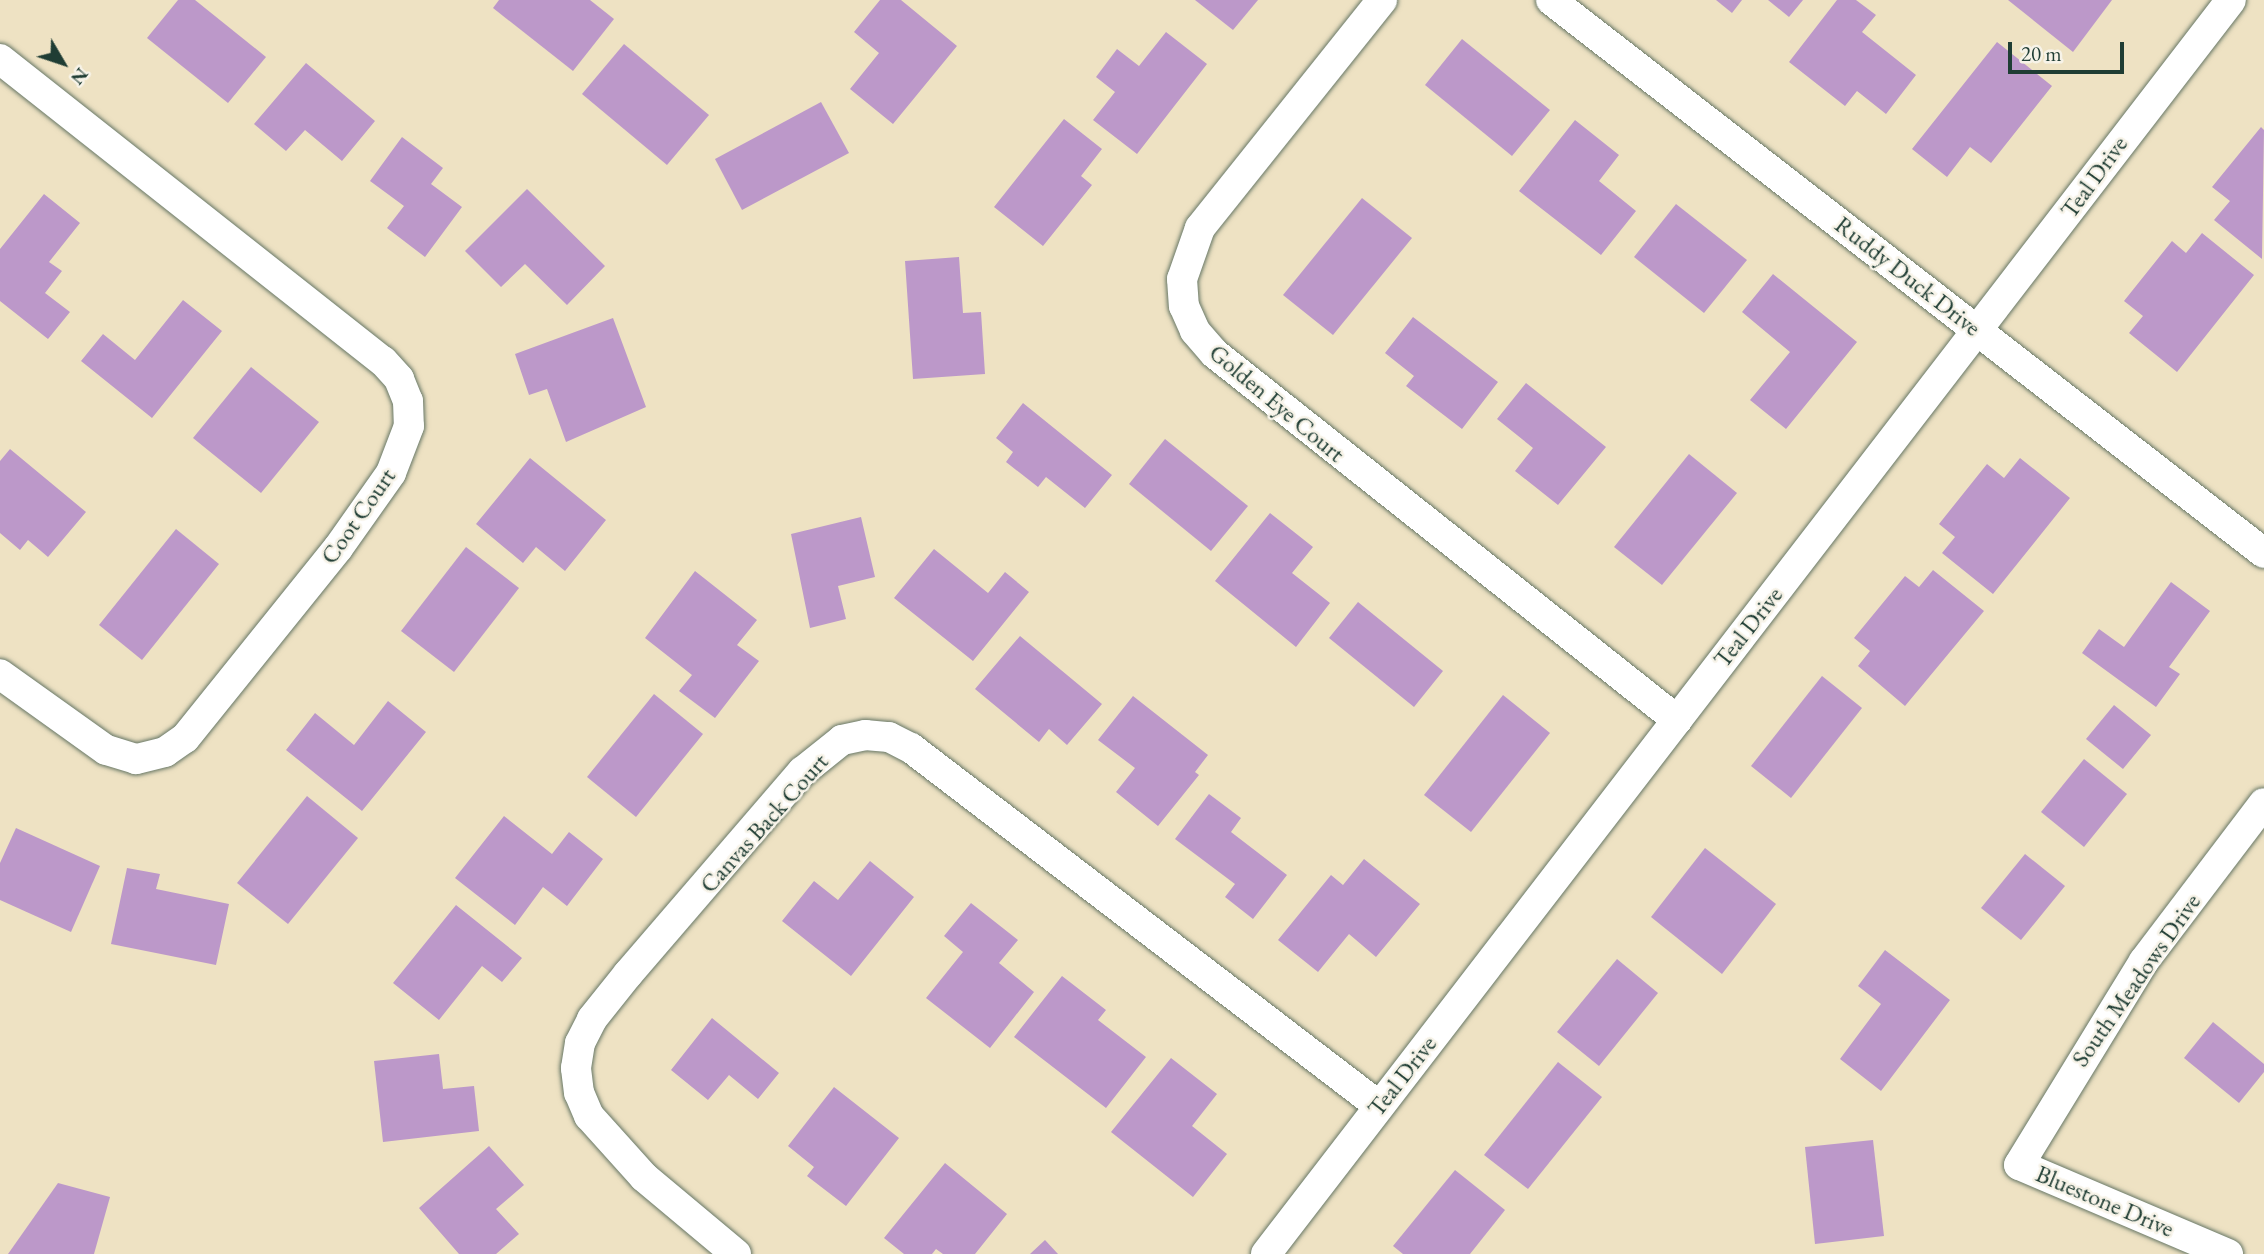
<!DOCTYPE html>
<style>
body{margin:0}
#map{position:relative;width:2264px;height:1254px;overflow:hidden;background:#eee2c3;font-family:"EB Garamond",serif}
div>[style]{position:absolute}
.building>*{inset:0;background:#bc98c9}
.roads{filter:drop-shadow(0 0 2px #677766) drop-shadow(0 0 2px #677766)}
.minor>*{height:30px;margin:-15px;padding:0 15px;transform-origin:15px;border-radius:15px;background:#fff}
span{translate:-50% -50%;white-space:nowrap;text-align:center;line-height:1.15;-webkit-text-stroke:5px #f7f3e8;paint-order:stroke}
.street-label{font-size:24px;color:#1f3d34}
.north{position:absolute;left:28px;top:28px;width:70px;height:70px;-webkit-text-stroke:5px #f7f3e8;paint-order:stroke;rotate:129deg;font-size:19px;font-weight:700;line-height:28px;text-align:center;color:#1f3d34}
.north::after{content:'';display:block;margin:auto;width:24px;height:32px;background:#1f3d34;clip-path:polygon(50% 0,100% 100%,50% 72%,0 100%)}
.scale{position:absolute;left:2008px;top:42px;width:116px;height:32px;box-sizing:border-box;border:4px solid #1f3d34;border-top:0;padding-left:9px;font-size:21px;line-height:24px;white-space:nowrap;color:#1f3d34;-webkit-text-stroke:5px #f7f3e8;paint-order:stroke}
</style>
<div id="map">
<div class="building">
<i style="clip-path:polygon(178px 0,195px 0,266px 57px,228px 103px,147px 38px)"></i>
<i style="clip-path:polygon(499px 0,590px 0,614px 19px,573px 71px,493px 8px)"></i>
<i style="clip-path:polygon(880px 0,901px 0,957px 46px,893px 124px,850px 89px,879px 53px,854px 32px)"></i>
<i style="clip-path:polygon(1195px 0,1258px 0,1233px 30px)"></i>
<i style="clip-path:polygon(1716px 0,1742px 0,1732px 13px)"></i>
<i style="clip-path:polygon(1768px 0,1803px 0,1789px 17px)"></i>
<i style="clip-path:polygon(1837px 0,1856px 0,1876px 15px,1862px 32px,1916px 75px,1886px 114px,1857px 91px,1845px 106px,1789px 62px)"></i>
<i style="clip-path:polygon(2008px 0,2112px 0,2073px 52px)"></i>
<i style="clip-path:polygon(1166px 32px,1207px 64px,1137px 154px,1093px 120px,1115px 92px,1096px 77px,1117px 49px,1139px 66px)"></i>
<i style="clip-path:polygon(1462px 39px,1550px 110px,1512px 156px,1425px 85px)"></i>
<i style="clip-path:polygon(1997px 42px,2052px 86px,1991px 163px,1970px 147px,1947px 177px,1912px 149px)"></i>
<i style="clip-path:polygon(624px 44px,709px 115px,667px 165px,582px 94px)"></i>
<i style="clip-path:polygon(306px 63px,375px 121px,342px 161px,305px 130px,286px 151px,254px 124px)"></i>
<i style="clip-path:polygon(821px 102px,849px 153px,742px 210px,715px 159px)"></i>
<i style="clip-path:polygon(1064px 119px,1102px 149px,1081px 176px,1092px 185px,1043px 246px,994px 207px)"></i>
<i style="clip-path:polygon(1575px 120px,1619px 155px,1599px 181px,1636px 211px,1601px 255px,1519px 191px)"></i>
<i style="clip-path:polygon(2261px 127px,2264px 130px,2262px 259px,2214px 220px,2230px 201px,2212px 187px)"></i>
<i style="clip-path:polygon(402px 137px,443px 168px,431px 184px,462px 207px,425px 257px,387px 228px,404px 206px,370px 181px)"></i>
<i style="clip-path:polygon(527px 189px,605px 266px,567px 305px,525px 264px,501px 287px,465px 251px)"></i>
<i style="clip-path:polygon(44px 194px,80px 223px,49px 262px,62px 271px,45px 293px,70px 312px,48px 339px,0 301px,0 249px)"></i>
<i style="clip-path:polygon(1362px 198px,1412px 238px,1333px 335px,1283px 295px)"></i>
<i style="clip-path:polygon(1676px 204px,1747px 260px,1704px 313px,1634px 257px)"></i>
<i style="clip-path:polygon(2202px 233px,2254px 275px,2177px 372px,2129px 333px,2143px 316px,2124px 301px,2172px 241px,2186px 253px)"></i>
<i style="clip-path:polygon(959px 257px,963px 313px,981px 312px,985px 374px,913px 379px,905px 261px)"></i>
<i style="clip-path:polygon(1773px 274px,1857px 342px,1786px 429px,1750px 400px,1790px 352px,1742px 312px)"></i>
<i style="clip-path:polygon(183px 300px,222px 331px,152px 418px,81px 361px,103px 334px,135px 360px)"></i>
<i style="clip-path:polygon(1413px 317px,1498px 382px,1462px 429px,1406px 386px,1414px 376px,1385px 353px)"></i>
<i style="clip-path:polygon(613px 318px,646px 407px,566px 442px,547px 389px,529px 395px,515px 354px)"></i>
<i style="clip-path:polygon(251px 367px,319px 422px,261px 493px,193px 438px)"></i>
<i style="clip-path:polygon(1526px 383px,1606px 447px,1558px 505px,1515px 471px,1533px 448px,1497px 419px)"></i>
<i style="clip-path:polygon(1023px 403px,1112px 475px,1085px 508px,1046px 477px,1038px 487px,1006px 462px,1013px 452px,996px 438px)"></i>
<i style="clip-path:polygon(1165px 439px,1248px 506px,1211px 551px,1129px 484px)"></i>
<i style="clip-path:polygon(10px 449px,86px 512px,48px 557px,28px 540px,20px 550px,0 533px,0 461px)"></i>
<i style="clip-path:polygon(1689px 454px,1737px 493px,1662px 585px,1614px 547px)"></i>
<i style="clip-path:polygon(530px 458px,606px 520px,565px 571px,536px 547px,523px 563px,476px 524px)"></i>
<i style="clip-path:polygon(2020px 458px,2070px 498px,1993px 594px,1942px 553px,1955px 537px,1939px 524px,1987px 464px,2004px 478px)"></i>
<i style="clip-path:polygon(1270px 513px,1313px 547px,1292px 573px,1330px 603px,1296px 647px,1215px 581px)"></i>
<i style="clip-path:polygon(861px 517px,875px 577px,838px 586px,846px 619px,810px 628px,791px 534px)"></i>
<i style="clip-path:polygon(176px 529px,219px 564px,142px 660px,99px 625px)"></i>
<i style="clip-path:polygon(466px 547px,519px 588px,454px 672px,401px 631px)"></i>
<i style="clip-path:polygon(934px 549px,988px 593px,1005px 572px,1029px 592px,973px 661px,894px 598px)"></i>
<i style="clip-path:polygon(1933px 570px,1984px 611px,1905px 706px,1858px 666px,1870px 651px,1854px 638px,1905px 576px,1919px 587px)"></i>
<i style="clip-path:polygon(695px 571px,757px 620px,737px 645px,759px 661px,715px 718px,679px 691px,692px 675px,645px 638px)"></i>
<i style="clip-path:polygon(2171px 582px,2210px 611px,2169px 667px,2180px 674px,2156px 707px,2082px 653px,2099px 629px,2124px 647px)"></i>
<i style="clip-path:polygon(1358px 602px,1443px 671px,1414px 707px,1329px 638px)"></i>
<i style="clip-path:polygon(1020px 636px,1102px 704px,1067px 745px,1049px 729px,1039px 742px,975px 689px)"></i>
<i style="clip-path:polygon(1822px 676px,1862px 708px,1791px 798px,1751px 766px)"></i>
<i style="clip-path:polygon(654px 694px,703px 734px,636px 817px,587px 777px)"></i>
<i style="clip-path:polygon(1503px 695px,1550px 733px,1471px 832px,1424px 795px)"></i>
<i style="clip-path:polygon(1133px 696px,1208px 755px,1195px 772px,1199px 775px,1158px 826px,1116px 792px,1135px 768px,1098px 740px)"></i>
<i style="clip-path:polygon(388px 701px,426px 732px,362px 811px,286px 750px,315px 713px,354px 745px)"></i>
<i style="clip-path:polygon(2114px 705px,2151px 735px,2123px 769px,2086px 739px)"></i>
<i style="clip-path:polygon(2084px 759px,2127px 794px,2084px 847px,2041px 812px)"></i>
<i style="clip-path:polygon(1209px 794px,1241px 818px,1231px 832px,1287px 875px,1253px 919px,1225px 897px,1235px 884px,1175px 839px)"></i>
<i style="clip-path:polygon(307px 796px,358px 838px,288px 924px,237px 883px)"></i>
<i style="clip-path:polygon(504px 816px,552px 854px,569px 832px,603px 859px,567px 906px,543px 887px,515px 925px,455px 878px)"></i>
<i style="clip-path:polygon(16px 828px,100px 866px,71px 932px,0 900px,0 863px)"></i>
<i style="clip-path:polygon(1705px 848px,1776px 904px,1722px 974px,1651px 917px)"></i>
<i style="clip-path:polygon(2025px 854px,2065px 886px,2021px 940px,1981px 908px)"></i>
<i style="clip-path:polygon(1364px 859px,1420px 904px,1376px 957px,1349px 934px,1318px 972px,1278px 940px,1331px 875px,1343px 885px)"></i>
<i style="clip-path:polygon(870px 861px,914px 897px,851px 976px,782px 921px,814px 881px,838px 900px)"></i>
<i style="clip-path:polygon(127px 868px,160px 874px,156px 889px,229px 904px,216px 965px,111px 944px)"></i>
<i style="clip-path:polygon(971px 903px,1018px 940px,999px 963px,1034px 992px,990px 1048px,926px 998px,963px 952px,944px 936px)"></i>
<i style="clip-path:polygon(456px 905px,522px 958px,502px 982px,482px 966px,439px 1020px,393px 983px)"></i>
<i style="clip-path:polygon(1885px 950px,1950px 1000px,1881px 1091px,1840px 1059px,1881px 1004px,1858px 986px)"></i>
<i style="clip-path:polygon(1617px 959px,1658px 993px,1599px 1066px,1557px 1032px)"></i>
<i style="clip-path:polygon(1062px 976px,1106px 1010px,1098px 1020px,1146px 1057px,1106px 1108px,1014px 1037px)"></i>
<i style="clip-path:polygon(712px 1018px,779px 1073px,758px 1099px,729px 1075px,708px 1100px,671px 1070px)"></i>
<i style="clip-path:polygon(2213px 1022px,2264px 1064px,2264px 1072px,2239px 1103px,2184px 1058px)"></i>
<i style="clip-path:polygon(439px 1054px,443px 1089px,474px 1086px,479px 1131px,383px 1142px,374px 1061px)"></i>
<i style="clip-path:polygon(1171px 1058px,1217px 1094px,1192px 1126px,1227px 1154px,1193px 1197px,1111px 1132px)"></i>
<i style="clip-path:polygon(1558px 1062px,1602px 1097px,1528px 1189px,1484px 1155px)"></i>
<i style="clip-path:polygon(834px 1087px,899px 1138px,846px 1206px,807px 1176px,814px 1167px,788px 1146px)"></i>
<i style="clip-path:polygon(1873px 1140px,1884px 1236px,1815px 1244px,1805px 1147px)"></i>
<i style="clip-path:polygon(489px 1146px,524px 1185px,496px 1209px,519px 1234px,496px 1254px,459px 1254px,419px 1208px)"></i>
<i style="clip-path:polygon(945px 1163px,1007px 1214px,975px 1254px,943px 1254px,936px 1249px,932px 1254px,904px 1254px,884px 1238px)"></i>
<i style="clip-path:polygon(1455px 1170px,1505px 1210px,1470px 1254px,1403px 1254px,1393px 1246px)"></i>
<i style="clip-path:polygon(58px 1183px,110px 1197px,94px 1254px,8px 1254px)"></i>
<i style="clip-path:polygon(1045px 1240px,1058px 1254px,1030px 1254px)"></i>
</div>
<div class="roads">
<div class="minor">
<i style="left:1382px;top:0;width:292px;rotate:128.6deg"></i>
<i style="left:1200px;top:228px;width:54px;rotate:109.4deg"></i>
<i style="left:1182px;top:279px;width:27px;rotate:86deg"></i>
<i style="left:1184px;top:306px;width:27px;rotate:66deg"></i>
<i style="left:1195px;top:331px;width:29px;rotate:49deg"></i>
<i style="left:1214px;top:353px;width:591px;rotate:38.4deg"></i>
<i style="left:1551px;top:0;width:902px;rotate:37.8deg"></i>
<i style="left:0;top:59px;width:488px;rotate:38.3deg"></i>
<i style="left:383px;top:361px;width:24px;rotate:48deg"></i>
<i style="left:399px;top:379px;width:24px;rotate:68deg"></i>
<i style="left:408px;top:401px;width:25px;rotate:88deg"></i>
<i style="left:409px;top:426px;width:50px;rotate:111deg"></i>
<i style="left:391px;top:473px;width:92px;rotate:125.2deg"></i>
<i style="left:338px;top:548px;width:244px;rotate:128.8deg"></i>
<i style="left:185px;top:738px;width:24px;rotate:145deg"></i>
<i style="left:165px;top:752px;width:30px;rotate:166deg"></i>
<i style="left:136px;top:759px;width:31px;rotate:-163deg"></i>
<i style="left:106px;top:750px;width:130px;rotate:-144.4deg"></i>
<i style="left:736px;top:1254px;width:120px;rotate:-140.1deg"></i>
<i style="left:644px;top:1177px;width:82px;rotate:-132deg"></i>
<i style="left:589px;top:1116px;width:25px;rotate:-113deg"></i>
<i style="left:579px;top:1093px;width:25px;rotate:-97deg"></i>
<i style="left:576px;top:1068px;width:25px;rotate:-81deg"></i>
<i style="left:580px;top:1043px;width:27px;rotate:-63deg"></i>
<i style="left:592px;top:1019px;width:58px;rotate:-51.3deg"></i>
<i style="left:628px;top:974px;width:267px;rotate:-49.3deg"></i>
<i style="left:802px;top:772px;width:51px;rotate:-38.7deg"></i>
<i style="left:842px;top:740px;width:24px;rotate:-12deg"></i>
<i style="left:865px;top:735px;width:24px;rotate:5deg"></i>
<i style="left:889px;top:737px;width:25px;rotate:27deg"></i>
<i style="left:911px;top:748px;width:589px;rotate:37.41deg"></i>
<i style="left:1266px;top:1254px;width:1582px;rotate:-52.42deg"></i>
<i style="left:2228px;top:1254px;width:227px;rotate:-156.9deg"></i>
<i style="left:2019px;top:1165px;width:239px;rotate:-58.5deg"></i>
<i style="left:2144px;top:961px;width:198px;rotate:-52.8deg"></i>
</div>
</div>
<div class="street-label">
<span style="left:2094px;top:177px;rotate:-54deg">Teal Drive</span>
<span style="left:1908px;top:276px;rotate:38deg">Ruddy Duck Drive</span>
<span style="left:1277px;top:403px;rotate:40deg">Golden Eye Court</span>
<span style="left:358px;top:516px;rotate:-55deg">Coot Court</span>
<span style="left:1748px;top:627px;rotate:-52deg">Teal Drive</span>
<span style="left:764px;top:823px;rotate:-48deg">Canvas Back Court</span>
<span style="left:2136px;top:980px;rotate:-55deg">South Meadows Drive</span>
<span style="left:1402px;top:1076px;rotate:-52deg">Teal Drive</span>
<span style="left:2105px;top:1201px;rotate:23deg">Bluestone Drive</span>
</div>
<div class="north">N</div>
<div class="scale">20 m</div>
</div>
